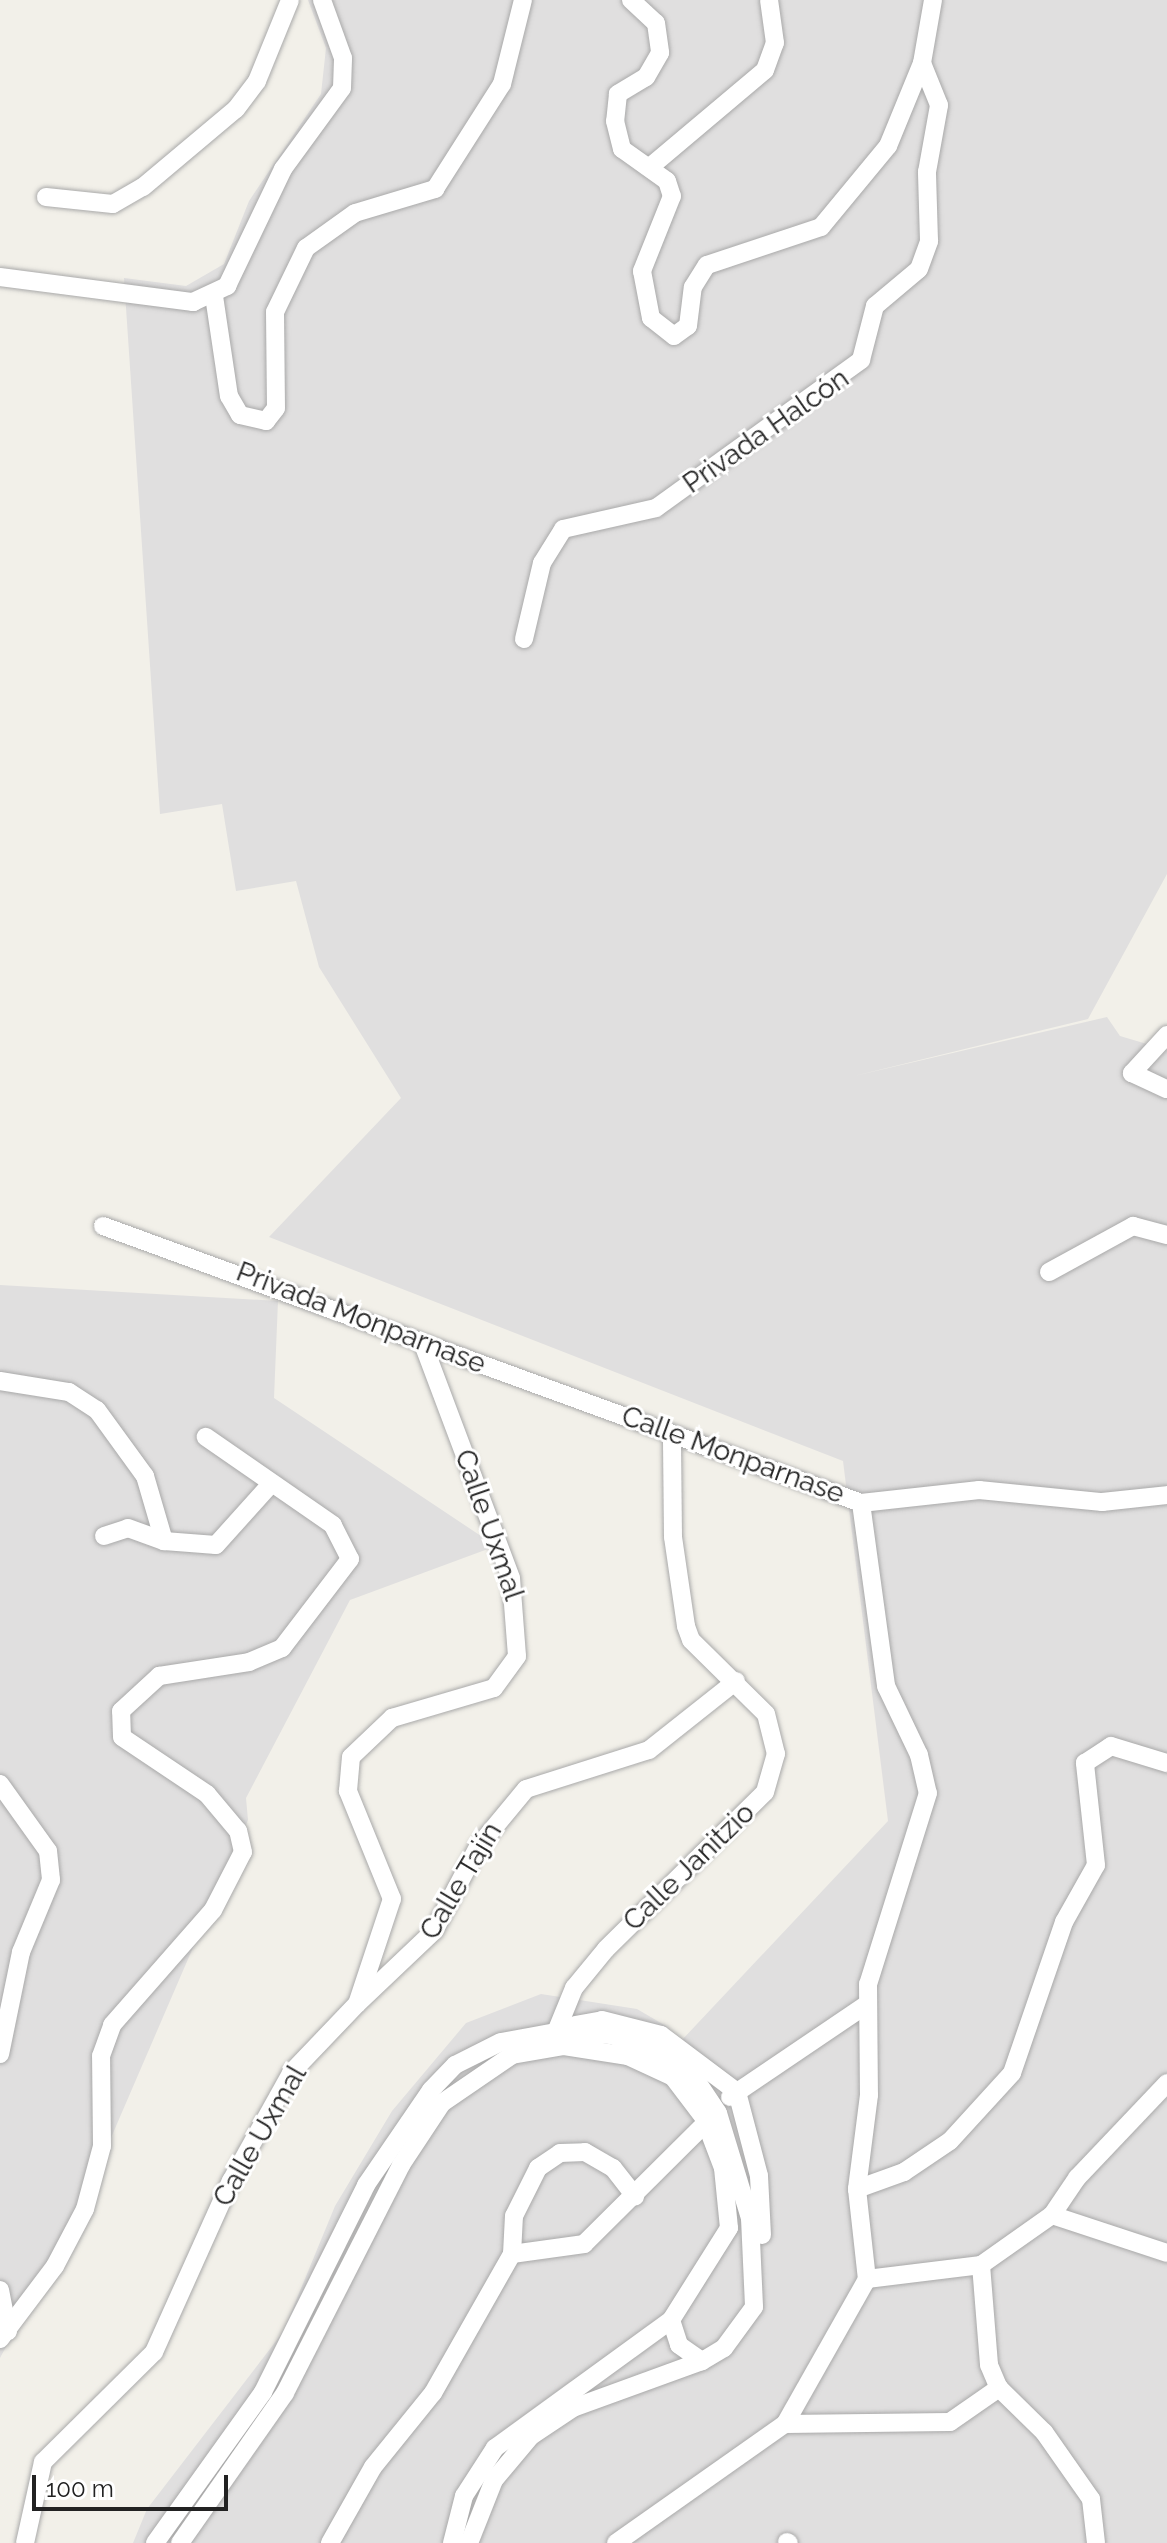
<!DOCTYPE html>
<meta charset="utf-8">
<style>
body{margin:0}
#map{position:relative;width:1167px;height:2543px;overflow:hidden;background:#f2f0e9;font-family:Raleway,sans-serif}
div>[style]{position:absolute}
.residential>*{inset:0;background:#e0dfdf}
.roads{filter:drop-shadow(0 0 2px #a9a9a9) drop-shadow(0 0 2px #a9a9a9)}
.minor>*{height:18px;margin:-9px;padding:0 9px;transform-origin:9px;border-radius:9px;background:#fff}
span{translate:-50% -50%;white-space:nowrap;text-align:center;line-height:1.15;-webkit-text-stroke:6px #fff;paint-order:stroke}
.street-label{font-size:28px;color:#222}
.scale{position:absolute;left:32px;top:2475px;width:196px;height:36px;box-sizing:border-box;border:4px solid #222;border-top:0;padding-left:10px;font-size:24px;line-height:28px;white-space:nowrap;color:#222;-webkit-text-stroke:6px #fff;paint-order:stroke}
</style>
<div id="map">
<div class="residential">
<i style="clip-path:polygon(308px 0,1167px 0,1167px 874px,1088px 1019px,854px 1076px,1107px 1017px,1120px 1036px,1167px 1050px,1167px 2543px,133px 2543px,147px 2509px,283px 2332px,335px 2206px,392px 2111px,466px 2023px,541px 1994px,637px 2009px,666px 2026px,687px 2052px,681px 2041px,888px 1821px,843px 1461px,269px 1237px,401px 1098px,319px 967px,296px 881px,236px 891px,222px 804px,160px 814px,124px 278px,186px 286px,224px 264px,249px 201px,321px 94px,326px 48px)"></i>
<i style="clip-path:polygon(0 1285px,278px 1301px,274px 1398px,496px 1546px,350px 1600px,246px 1798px,248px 1820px,82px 2205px,0 2358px)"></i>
</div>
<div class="roads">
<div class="minor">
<i style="left:631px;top:0;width:34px;rotate:43deg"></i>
<i style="left:656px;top:23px;width:30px;rotate:82deg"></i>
<i style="left:660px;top:53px;width:28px;rotate:120deg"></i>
<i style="left:646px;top:77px;width:33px;rotate:149deg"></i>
<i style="left:618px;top:94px;width:27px;rotate:96deg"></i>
<i style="left:615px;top:121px;width:29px;rotate:76deg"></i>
<i style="left:622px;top:149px;width:55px;rotate:35.4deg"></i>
<i style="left:667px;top:181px;width:16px;rotate:72deg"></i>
<i style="left:672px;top:196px;width:81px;rotate:111.8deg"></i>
<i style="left:642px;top:271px;width:48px;rotate:79.2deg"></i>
<i style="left:651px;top:318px;width:29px;rotate:38deg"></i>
<i style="left:674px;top:336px;width:17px;rotate:-36deg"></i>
<i style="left:688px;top:326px;width:39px;rotate:-83deg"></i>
<i style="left:693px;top:287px;width:26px;rotate:-58deg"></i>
<i style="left:707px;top:265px;width:120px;rotate:-18.4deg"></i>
<i style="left:821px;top:227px;width:105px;rotate:-50.4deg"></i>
<i style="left:888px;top:146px;width:90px;rotate:-67.7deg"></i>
<i style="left:922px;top:63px;width:64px;rotate:-80.1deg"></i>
<i style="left:650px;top:167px;width:150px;rotate:-40.1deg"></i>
<i style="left:765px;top:70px;width:29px;rotate:-70deg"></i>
<i style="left:775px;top:43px;width:43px;rotate:-97.9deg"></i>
<i style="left:46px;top:197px;width:67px;rotate:6deg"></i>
<i style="left:113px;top:204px;width:34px;rotate:-30deg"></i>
<i style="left:143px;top:187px;width:121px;rotate:-40deg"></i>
<i style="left:236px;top:109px;width:35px;rotate:-53deg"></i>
<i style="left:257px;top:81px;width:87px;rotate:-67.8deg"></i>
<i style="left:0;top:277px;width:195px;rotate:7.4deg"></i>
<i style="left:193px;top:302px;width:38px;rotate:-25deg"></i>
<i style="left:227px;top:286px;width:130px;rotate:-64.4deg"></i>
<i style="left:283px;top:169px;width:100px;rotate:-53.9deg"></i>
<i style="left:342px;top:88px;width:30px;rotate:-88deg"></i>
<i style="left:343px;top:58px;width:62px;rotate:-109.9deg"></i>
<i style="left:214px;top:296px;width:101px;rotate:81.5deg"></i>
<i style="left:229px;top:396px;width:22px;rotate:60deg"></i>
<i style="left:240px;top:415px;width:27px;rotate:13deg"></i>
<i style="left:266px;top:421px;width:16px;rotate:-52deg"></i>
<i style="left:276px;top:408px;width:96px;rotate:-90.6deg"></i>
<i style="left:275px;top:312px;width:71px;rotate:-64.2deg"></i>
<i style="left:306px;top:248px;width:60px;rotate:-35.5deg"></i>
<i style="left:355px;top:213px;width:84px;rotate:-16.7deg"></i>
<i style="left:435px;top:189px;width:125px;rotate:-57.5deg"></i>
<i style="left:502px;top:84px;width:87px;rotate:-76deg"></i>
<i style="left:524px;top:639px;width:78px;rotate:-76.7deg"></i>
<i style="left:542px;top:563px;width:40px;rotate:-58deg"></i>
<i style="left:563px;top:529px;width:95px;rotate:-12.7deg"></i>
<i style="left:656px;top:508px;width:253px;rotate:-35.8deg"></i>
<i style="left:861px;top:360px;width:56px;rotate:-75.5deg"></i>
<i style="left:875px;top:306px;width:57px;rotate:-40.1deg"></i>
<i style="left:919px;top:269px;width:30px;rotate:-70deg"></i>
<i style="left:929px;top:241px;width:69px;rotate:-91.7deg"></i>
<i style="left:927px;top:172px;width:68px;rotate:-79.8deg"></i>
<i style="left:939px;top:105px;width:45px;rotate:-112deg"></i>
<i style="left:1167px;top:1035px;width:52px;rotate:132.6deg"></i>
<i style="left:1132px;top:1073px;width:38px;rotate:25deg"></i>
<i style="left:103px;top:1226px;width:807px;rotate:20.07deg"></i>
<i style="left:861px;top:1503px;width:119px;rotate:-6.3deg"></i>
<i style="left:979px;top:1490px;width:124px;rotate:5.6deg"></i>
<i style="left:1102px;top:1502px;width:65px;rotate:-6.1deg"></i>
<i style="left:1049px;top:1272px;width:96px;rotate:-28.7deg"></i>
<i style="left:1133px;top:1226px;width:35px;rotate:15deg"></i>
<i style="left:0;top:1381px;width:70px;rotate:9.1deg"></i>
<i style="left:69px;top:1392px;width:33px;rotate:33deg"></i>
<i style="left:97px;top:1410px;width:82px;rotate:54deg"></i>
<i style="left:145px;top:1476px;width:68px;rotate:73.7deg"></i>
<i style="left:164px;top:1541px;width:52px;rotate:4.4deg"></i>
<i style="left:216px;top:1545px;width:82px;rotate:-48deg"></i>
<i style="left:861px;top:1503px;width:185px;rotate:82.2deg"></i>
<i style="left:886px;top:1686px;width:76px;rotate:64.4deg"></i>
<i style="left:919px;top:1755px;width:39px;rotate:77deg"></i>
<i style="left:928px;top:1793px;width:200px;rotate:107.4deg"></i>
<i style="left:868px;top:1984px;width:111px;rotate:89.5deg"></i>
<i style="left:869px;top:2095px;width:95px;rotate:97.3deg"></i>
<i style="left:857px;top:2189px;width:91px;rotate:83.7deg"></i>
<i style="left:104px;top:1536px;width:25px;rotate:-18deg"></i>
<i style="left:128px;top:1528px;width:38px;rotate:20deg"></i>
<i style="left:0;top:1784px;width:82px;rotate:54.4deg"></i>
<i style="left:48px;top:1851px;width:29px;rotate:84deg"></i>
<i style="left:51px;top:1880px;width:78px;rotate:112.6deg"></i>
<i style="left:21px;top:1952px;width:104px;rotate:101.6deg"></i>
<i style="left:357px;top:2004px;width:106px;rotate:-43.5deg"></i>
<i style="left:434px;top:1931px;width:95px;rotate:-62.4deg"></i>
<i style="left:478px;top:1847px;width:75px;rotate:-50.4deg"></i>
<i style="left:526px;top:1789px;width:129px;rotate:-17.6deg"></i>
<i style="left:649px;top:1750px;width:111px;rotate:-38.4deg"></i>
<i style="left:575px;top:2025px;width:27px;rotate:-10deg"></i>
<i style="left:602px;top:2020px;width:61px;rotate:14.3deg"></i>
<i style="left:661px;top:2035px;width:95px;rotate:36.9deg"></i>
<i style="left:737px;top:2092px;width:87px;rotate:75.3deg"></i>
<i style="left:759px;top:2176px;width:59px;rotate:87.1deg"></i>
<i style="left:556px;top:2032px;width:48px;rotate:-67.8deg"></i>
<i style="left:574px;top:1988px;width:50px;rotate:-50.6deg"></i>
<i style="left:606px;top:1949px;width:223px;rotate:-44.6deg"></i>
<i style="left:765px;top:1792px;width:40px;rotate:-74deg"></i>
<i style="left:776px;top:1754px;width:41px;rotate:-104deg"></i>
<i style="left:766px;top:1714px;width:105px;rotate:-135.4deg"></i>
<i style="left:691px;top:1640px;width:15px;rotate:-110deg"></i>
<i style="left:686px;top:1626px;width:90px;rotate:-98.3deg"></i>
<i style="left:673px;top:1537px;width:103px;rotate:-90.6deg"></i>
<i style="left:730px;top:2097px;width:164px;rotate:-34.1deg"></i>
<i style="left:857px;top:2189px;width:50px;rotate:-19.9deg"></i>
<i style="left:904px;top:2172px;width:55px;rotate:-34deg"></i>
<i style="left:950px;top:2141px;width:92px;rotate:-47.6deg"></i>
<i style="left:1012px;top:2073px;width:160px;rotate:-71deg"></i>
<i style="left:1064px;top:1922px;width:65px;rotate:-60.7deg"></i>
<i style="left:1096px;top:1865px;width:103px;rotate:-96.2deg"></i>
<i style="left:1085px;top:1763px;width:31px;rotate:-33deg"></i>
<i style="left:1111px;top:1746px;width:59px;rotate:16.9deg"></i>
<i style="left:1052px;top:2215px;width:121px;rotate:18.3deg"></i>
<i style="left:512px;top:2254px;width:73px;rotate:-7.9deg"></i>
<i style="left:584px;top:2244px;width:165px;rotate:-44.8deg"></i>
<i style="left:981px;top:2265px;width:100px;rotate:85.4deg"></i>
<i style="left:989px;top:2365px;width:25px;rotate:67deg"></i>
<i style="left:999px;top:2388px;width:63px;rotate:44.4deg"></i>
<i style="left:1044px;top:2432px;width:82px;rotate:55deg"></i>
<i style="left:1091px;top:2499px;width:44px;rotate:83.5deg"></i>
<i style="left:0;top:2290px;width:42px;rotate:79deg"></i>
<i style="left:671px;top:2320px;width:26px;rotate:72deg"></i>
<i style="left:679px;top:2345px;width:28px;rotate:35deg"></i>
<i style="left:0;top:2339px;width:91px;rotate:-53deg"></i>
<i style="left:55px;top:2266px;width:64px;rotate:-62.2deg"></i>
<i style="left:85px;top:2209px;width:65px;rotate:-74.9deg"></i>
<i style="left:102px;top:2146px;width:90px;rotate:-90.6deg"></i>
<i style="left:101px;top:2056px;width:33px;rotate:-70deg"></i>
<i style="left:112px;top:2025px;width:153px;rotate:-48.7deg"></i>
<i style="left:213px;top:1910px;width:65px;rotate:-62.7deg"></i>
<i style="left:243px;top:1852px;width:22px;rotate:-103deg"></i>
<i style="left:238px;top:1831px;width:48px;rotate:-130deg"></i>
<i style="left:207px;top:1794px;width:102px;rotate:-146.2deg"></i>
<i style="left:122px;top:1737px;width:26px;rotate:-92deg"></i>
<i style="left:121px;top:1711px;width:52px;rotate:-42.6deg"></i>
<i style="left:159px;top:1676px;width:91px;rotate:-8.8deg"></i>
<i style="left:249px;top:1662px;width:36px;rotate:-23deg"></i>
<i style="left:282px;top:1648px;width:112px;rotate:-52.6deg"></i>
<i style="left:350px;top:1559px;width:38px;rotate:-117deg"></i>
<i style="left:333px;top:1525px;width:155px;rotate:-145.3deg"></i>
<i style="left:785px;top:2424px;width:165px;rotate:-0.7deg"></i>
<i style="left:950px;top:2422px;width:60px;rotate:-34.8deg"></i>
<i style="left:787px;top:2542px;width:2px;rotate:27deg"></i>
<i style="left:25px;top:2543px;width:83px;rotate:-77.5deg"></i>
<i style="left:43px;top:2462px;width:156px;rotate:-44.7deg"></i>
<i style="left:154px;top:2352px;width:188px;rotate:-65.8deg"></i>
<i style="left:231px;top:2181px;width:124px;rotate:-60.9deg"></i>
<i style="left:291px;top:2073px;width:95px;rotate:-46.3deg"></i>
<i style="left:357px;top:2004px;width:111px;rotate:-71.6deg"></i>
<i style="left:392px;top:1899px;width:117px;rotate:-112.2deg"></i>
<i style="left:348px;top:1791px;width:34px;rotate:-85deg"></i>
<i style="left:351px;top:1757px;width:57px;rotate:-43.6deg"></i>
<i style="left:392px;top:1718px;width:106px;rotate:-16.4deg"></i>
<i style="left:494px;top:1688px;width:39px;rotate:-54deg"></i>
<i style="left:517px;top:1656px;width:78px;rotate:-94.4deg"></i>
<i style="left:511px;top:1578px;width:250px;rotate:-110.6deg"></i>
<i style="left:155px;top:2543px;width:186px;rotate:-54.4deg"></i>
<i style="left:263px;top:2392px;width:231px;rotate:-63.5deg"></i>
<i style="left:366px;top:2185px;width:115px;rotate:-55.6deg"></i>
<i style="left:431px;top:2090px;width:35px;rotate:-46deg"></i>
<i style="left:455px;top:2065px;width:51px;rotate:-26.6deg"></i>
<i style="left:501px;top:2042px;width:61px;rotate:-10.4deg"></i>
<i style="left:561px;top:2031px;width:50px;rotate:4.6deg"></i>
<i style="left:611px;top:2035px;width:51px;rotate:18.4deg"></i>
<i style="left:659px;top:2051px;width:44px;rotate:36.6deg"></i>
<i style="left:694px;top:2077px;width:43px;rotate:56.3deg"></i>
<i style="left:718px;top:2113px;width:110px;rotate:73.1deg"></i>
<i style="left:750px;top:2218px;width:89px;rotate:87.4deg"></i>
<i style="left:754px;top:2307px;width:51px;rotate:126.2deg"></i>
<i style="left:724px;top:2348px;width:26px;rotate:149deg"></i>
<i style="left:702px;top:2361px;width:137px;rotate:160deg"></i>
<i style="left:573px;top:2408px;width:50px;rotate:146.3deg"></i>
<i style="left:531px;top:2436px;width:57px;rotate:130.1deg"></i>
<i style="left:494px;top:2480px;width:68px;rotate:111.6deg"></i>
<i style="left:180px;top:2543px;width:183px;rotate:-55deg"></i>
<i style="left:285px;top:2393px;width:256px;rotate:-63deg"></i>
<i style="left:401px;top:2165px;width:74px;rotate:-56.5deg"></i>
<i style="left:442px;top:2103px;width:85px;rotate:-34.4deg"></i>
<i style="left:512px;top:2055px;width:53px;rotate:-9.8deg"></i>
<i style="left:564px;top:2046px;width:65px;rotate:8.9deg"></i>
<i style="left:628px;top:2056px;width:50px;rotate:25deg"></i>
<i style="left:673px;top:2077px;width:51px;rotate:52.9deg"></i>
<i style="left:704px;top:2118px;width:53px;rotate:69.2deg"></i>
<i style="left:723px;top:2168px;width:60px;rotate:84.3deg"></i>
<i style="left:729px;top:2228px;width:109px;rotate:122.2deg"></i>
<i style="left:671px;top:2320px;width:218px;rotate:144deg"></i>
<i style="left:495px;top:2448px;width:57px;rotate:122.9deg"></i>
<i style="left:464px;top:2496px;width:49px;rotate:104.3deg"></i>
<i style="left:330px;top:2543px;width:87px;rotate:-60.5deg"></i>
<i style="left:373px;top:2467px;width:95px;rotate:-51deg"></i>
<i style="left:433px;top:2393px;width:160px;rotate:-60.4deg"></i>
<i style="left:512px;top:2254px;width:38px;rotate:-87deg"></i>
<i style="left:514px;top:2216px;width:54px;rotate:-63.4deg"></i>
<i style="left:538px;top:2168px;width:27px;rotate:-34deg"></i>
<i style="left:560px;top:2153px;width:25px;rotate:-2deg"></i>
<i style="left:585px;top:2152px;width:32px;rotate:30deg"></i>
<i style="left:613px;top:2168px;width:36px;rotate:52deg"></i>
<i style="left:616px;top:2543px;width:207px;rotate:-35.2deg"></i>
<i style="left:785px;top:2424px;width:167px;rotate:-60.5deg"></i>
<i style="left:867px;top:2279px;width:115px;rotate:-7deg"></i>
<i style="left:981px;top:2265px;width:87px;rotate:-35.2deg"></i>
<i style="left:1052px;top:2215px;width:45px;rotate:-56deg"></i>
<i style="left:1077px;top:2178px;width:131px;rotate:-46.5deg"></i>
</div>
</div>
<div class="street-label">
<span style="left:766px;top:431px;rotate:-35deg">Privada Halcón</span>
<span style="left:361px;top:1318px;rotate:21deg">Privada Monparnase</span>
<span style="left:733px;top:1455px;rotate:20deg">Calle Monparnase</span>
<span style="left:489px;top:1525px;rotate:71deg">Calle Uxmal</span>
<span style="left:689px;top:1867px;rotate:-44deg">Calle Janitzio</span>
<span style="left:461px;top:1881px;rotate:-59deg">Calle Tajín</span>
<span style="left:260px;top:2136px;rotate:-60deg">Calle Uxmal</span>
</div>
<div class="scale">100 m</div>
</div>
